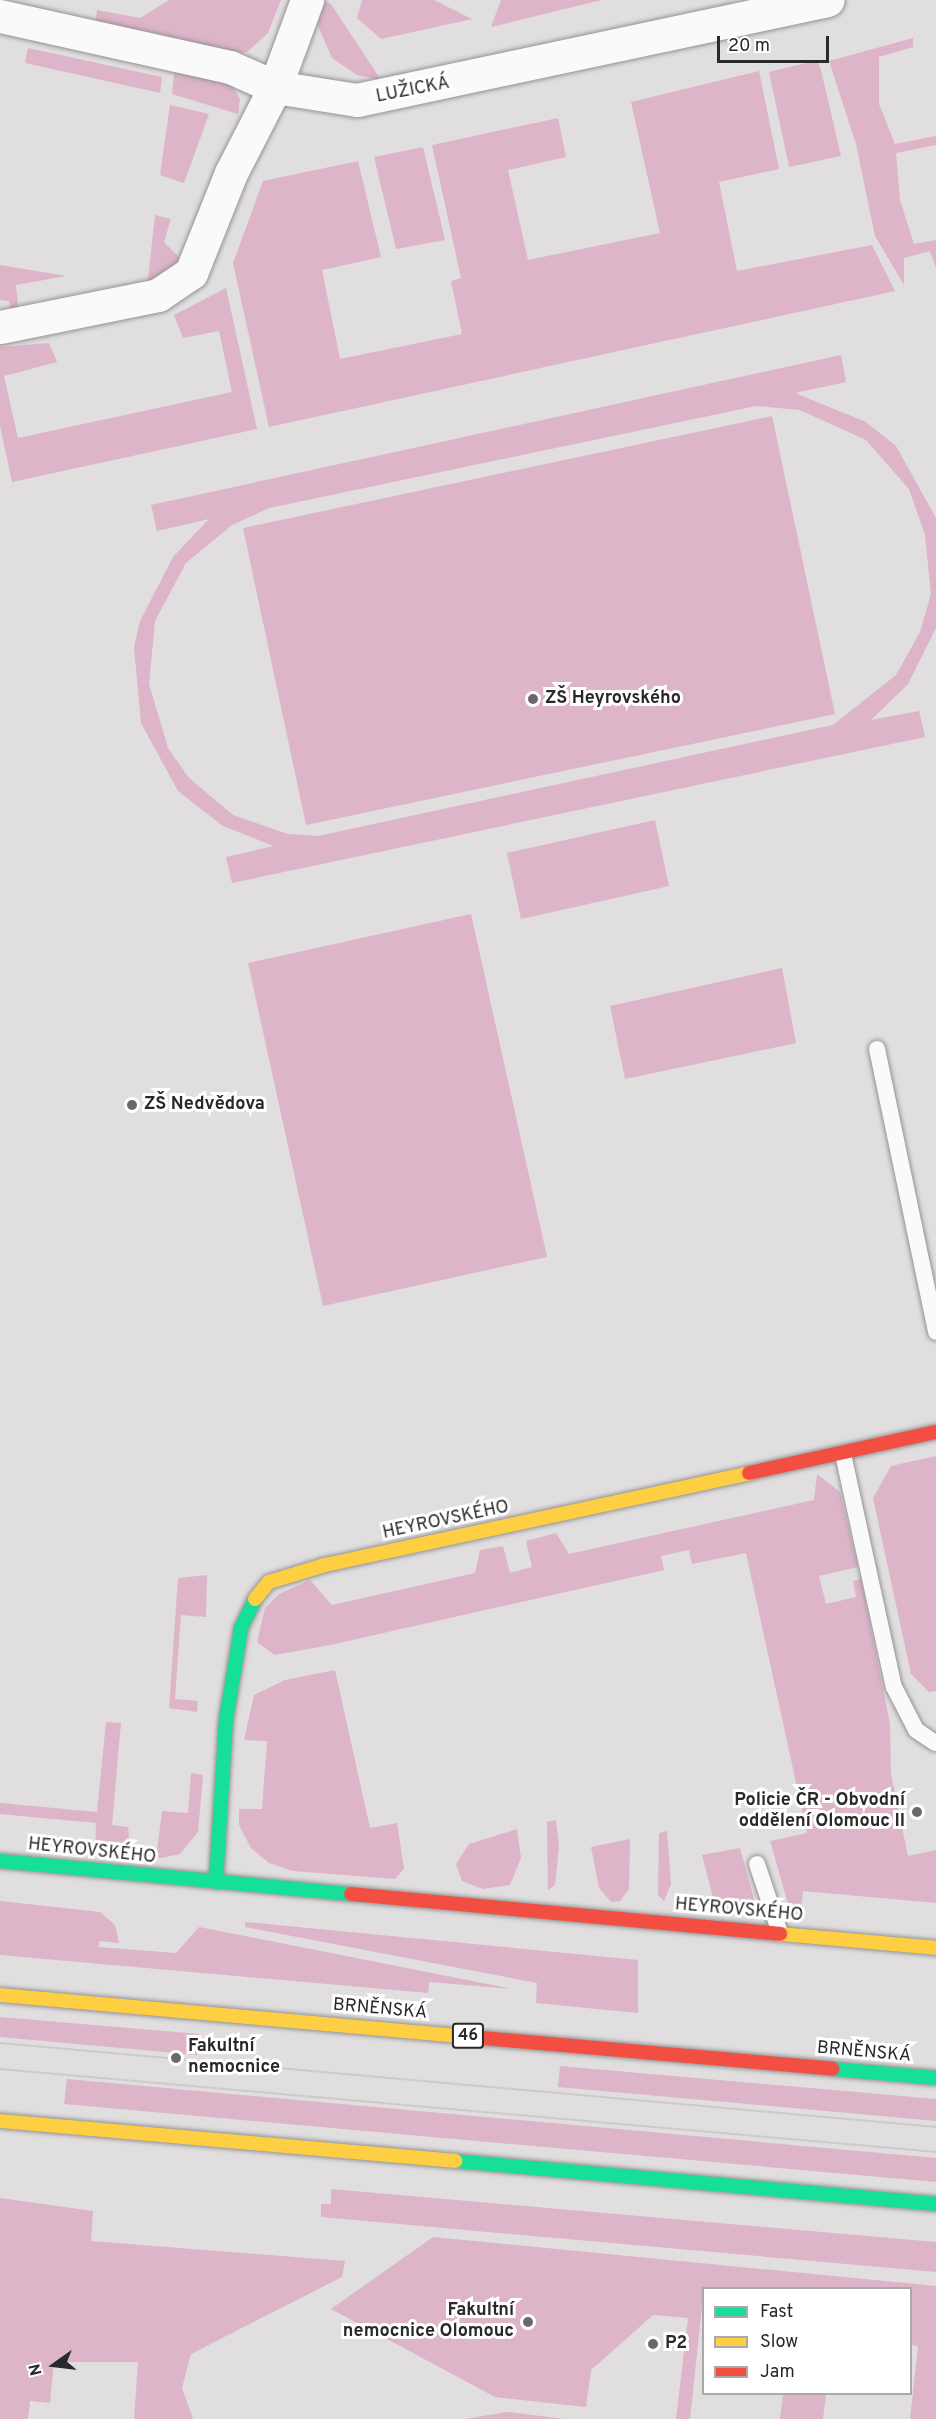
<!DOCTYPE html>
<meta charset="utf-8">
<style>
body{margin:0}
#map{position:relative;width:936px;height:2419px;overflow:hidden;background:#e0dedf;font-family:Overpass,sans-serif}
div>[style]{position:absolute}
.green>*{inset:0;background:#ddb4c8}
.roads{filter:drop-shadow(0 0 2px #959394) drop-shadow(0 0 2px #959394)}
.lane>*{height:16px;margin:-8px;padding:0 8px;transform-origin:8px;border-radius:8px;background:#fafafa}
.street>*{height:33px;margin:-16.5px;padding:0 16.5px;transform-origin:16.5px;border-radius:16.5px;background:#fafafa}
.fast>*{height:14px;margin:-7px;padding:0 7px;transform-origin:7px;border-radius:7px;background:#16e098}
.slow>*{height:14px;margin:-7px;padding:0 7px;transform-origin:7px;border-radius:7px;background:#ffcf43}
.jam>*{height:14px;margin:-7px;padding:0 7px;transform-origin:7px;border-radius:7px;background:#f24e42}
.tram>*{height:1.5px;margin:-0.75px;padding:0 0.75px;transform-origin:0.75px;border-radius:0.75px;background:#cccbcc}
.dots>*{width:16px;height:16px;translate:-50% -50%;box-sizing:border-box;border:3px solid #fff;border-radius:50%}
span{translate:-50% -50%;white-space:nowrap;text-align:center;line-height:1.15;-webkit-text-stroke:6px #fff;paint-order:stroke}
.shield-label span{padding:2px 4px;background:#fff;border:2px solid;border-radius:4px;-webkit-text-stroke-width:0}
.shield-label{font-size:16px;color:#2a292a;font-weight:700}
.street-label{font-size:18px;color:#2a292a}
.poi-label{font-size:18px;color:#2a292a;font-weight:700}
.left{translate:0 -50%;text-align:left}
.right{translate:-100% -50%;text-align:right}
.legend{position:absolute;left:702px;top:2287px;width:210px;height:108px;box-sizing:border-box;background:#fff;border:2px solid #aaa9aa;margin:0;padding:8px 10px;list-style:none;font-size:18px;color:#2a292a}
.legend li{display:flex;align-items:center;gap:12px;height:30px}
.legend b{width:30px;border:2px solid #aaa9aa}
.north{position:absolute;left:24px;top:2335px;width:60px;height:60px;-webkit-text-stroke:4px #fff;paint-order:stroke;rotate:256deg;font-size:16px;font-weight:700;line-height:24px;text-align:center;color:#2a292a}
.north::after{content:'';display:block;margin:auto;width:21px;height:27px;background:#2a292a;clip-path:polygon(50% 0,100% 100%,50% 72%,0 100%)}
.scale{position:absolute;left:717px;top:36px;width:112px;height:27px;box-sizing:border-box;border:3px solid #2a292a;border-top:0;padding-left:8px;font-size:18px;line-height:21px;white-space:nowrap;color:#2a292a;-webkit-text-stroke:4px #fff;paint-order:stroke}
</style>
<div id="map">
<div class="green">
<i style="clip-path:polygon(169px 0,281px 0,268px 33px,247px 52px,220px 55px,95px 26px,97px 10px,140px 18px)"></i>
<i style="clip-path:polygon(321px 0,331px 4px,381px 80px,357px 75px,332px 58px,318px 26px)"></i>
<i style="clip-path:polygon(362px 0,434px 0,472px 19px,381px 39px,357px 18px)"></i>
<i style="clip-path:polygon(501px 0,602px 0,491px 27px)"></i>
<i style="clip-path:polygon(913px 38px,913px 47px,879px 57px,879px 104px,895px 144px,936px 136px,936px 145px,896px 153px,900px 200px,914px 244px,936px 240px,936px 268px,930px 251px,904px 258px,904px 285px,875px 236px,856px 144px,829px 61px)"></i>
<i style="clip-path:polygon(28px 48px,162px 77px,160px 93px,25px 63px)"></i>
<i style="clip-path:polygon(815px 61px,820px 66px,841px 156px,789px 167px,769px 72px)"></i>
<i style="clip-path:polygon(175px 67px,231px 84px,240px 99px,238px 114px,172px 94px)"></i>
<i style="clip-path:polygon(759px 71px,779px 169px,719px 182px,737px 271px,872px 245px,895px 291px,269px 427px,233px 263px,263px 181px,358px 161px,381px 257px,322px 270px,340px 359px,462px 334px,451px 281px,461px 278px,432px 145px,558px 118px,566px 157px,508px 170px,528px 260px,660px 233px,631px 102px)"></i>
<i style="clip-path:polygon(170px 105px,209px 114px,184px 183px,160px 175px)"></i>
<i style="clip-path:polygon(423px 147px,445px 240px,396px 249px,374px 157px)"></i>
<i style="clip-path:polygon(155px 215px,171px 219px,164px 242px,183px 261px,147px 288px)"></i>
<i style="clip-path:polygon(0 265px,66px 276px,16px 285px,19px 314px,11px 316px,9px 301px,0 300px)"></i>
<i style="clip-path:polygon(226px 288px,257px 429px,12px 482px,0 426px,0 347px,49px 343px,57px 362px,4px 376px,18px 438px,232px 392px,219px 331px,183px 338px,174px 315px)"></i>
<i style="clip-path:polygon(evenodd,841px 355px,846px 382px,795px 393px,866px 422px,896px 446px,936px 518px,936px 628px,908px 684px,871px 720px,919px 711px,925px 737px,232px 883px,226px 857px,274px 846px,223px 826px,178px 791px,141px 723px,134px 647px,140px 621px,173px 557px,209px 519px,157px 531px,151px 505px,841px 355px,756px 406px,800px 410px,866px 440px,909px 489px,925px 535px,931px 594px,920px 632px,896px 675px,833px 725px,318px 836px,288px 834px,233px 815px,189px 778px,168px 748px,149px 684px,155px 621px,186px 563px,232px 525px,269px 508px,756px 406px)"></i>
<i style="clip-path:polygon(772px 416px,835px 714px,306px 825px,243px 528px)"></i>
<i style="clip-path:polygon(655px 820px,669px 886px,521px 919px,507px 853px)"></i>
<i style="clip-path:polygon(471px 914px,547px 1257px,323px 1306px,248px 963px)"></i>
<i style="clip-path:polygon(782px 968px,796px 1043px,625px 1079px,610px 1006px)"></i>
<i style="clip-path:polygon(936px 1456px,936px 1691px,929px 1692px,911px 1674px,873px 1498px,891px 1466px)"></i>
<i style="clip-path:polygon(817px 1474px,840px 1492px,858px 1567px,819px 1576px,826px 1604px,856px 1597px,853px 1581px,861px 1579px,890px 1724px,891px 1774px,908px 1856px,936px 1850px,936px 1903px,803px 1891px,800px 1917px,791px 1914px,770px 1841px,807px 1833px,746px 1553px,692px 1564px,689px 1550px,661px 1556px,664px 1570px,330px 1645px,275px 1655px,257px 1642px,265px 1608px,279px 1594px,310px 1580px,332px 1605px,475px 1573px,480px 1550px,503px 1546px,510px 1573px,532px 1567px,526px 1541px,556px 1533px,569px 1554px,814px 1500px)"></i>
<i style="clip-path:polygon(207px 1575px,206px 1617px,181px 1615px,175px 1699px,198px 1701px,197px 1712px,169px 1708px,178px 1578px)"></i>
<i style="clip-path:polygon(335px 1670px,370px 1828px,397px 1823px,404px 1869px,395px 1879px,293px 1871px,269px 1863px,251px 1848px,239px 1825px,239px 1809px,262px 1809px,267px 1741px,244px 1740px,254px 1695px,285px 1680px)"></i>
<i style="clip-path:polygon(106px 1722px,121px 1723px,112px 1825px,128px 1827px,131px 1856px,95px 1853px,96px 1823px,0 1814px,0 1803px,97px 1812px)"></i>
<i style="clip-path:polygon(191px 1773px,203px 1775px,198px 1832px,180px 1854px,156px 1859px,162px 1811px,188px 1813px)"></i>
<i style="clip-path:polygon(556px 1820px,559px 1846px,555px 1885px,548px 1890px,547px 1822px)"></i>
<i style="clip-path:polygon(517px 1829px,521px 1858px,510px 1885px,483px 1889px,462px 1881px,456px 1864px,469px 1844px)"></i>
<i style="clip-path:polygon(667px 1831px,671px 1884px,664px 1901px,658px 1895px,659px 1833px)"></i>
<i style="clip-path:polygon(630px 1839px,629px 1889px,620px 1901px,611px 1902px,599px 1888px,591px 1847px)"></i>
<i style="clip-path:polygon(740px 1848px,754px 1899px,748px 1912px,728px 1911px,714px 1901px,702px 1855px)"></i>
<i style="clip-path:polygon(0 1901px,100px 1912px,115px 1925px,119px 1943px,99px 1941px,99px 1947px,176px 1953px,199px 1927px,513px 1989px,429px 1982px,428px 1993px,0 1955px)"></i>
<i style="clip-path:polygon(245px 1922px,638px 1960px,638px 2013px,536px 2003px,537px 1983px,245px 1927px)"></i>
<i style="clip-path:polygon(0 2017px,199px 2034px,197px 2055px,0 2037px)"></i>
<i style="clip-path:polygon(560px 2066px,936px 2099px,936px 2121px,558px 2087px)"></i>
<i style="clip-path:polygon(67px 2079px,936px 2158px,936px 2182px,64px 2104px)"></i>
<i style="clip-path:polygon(331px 2189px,936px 2242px,936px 2272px,321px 2217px,321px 2204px,331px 2204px)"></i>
<i style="clip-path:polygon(0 2198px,93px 2211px,91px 2241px,345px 2261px,342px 2277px,191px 2354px,182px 2388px,193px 2419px,134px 2419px,138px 2362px,54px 2362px,50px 2403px,30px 2401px,28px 2419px,0 2419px)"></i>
<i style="clip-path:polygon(433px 2237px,936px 2286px,936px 2419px,910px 2419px,918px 2346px,911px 2345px,910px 2288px,704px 2288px,690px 2419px,676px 2419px,688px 2318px,653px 2315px,591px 2370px,586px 2407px,495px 2397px,331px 2309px)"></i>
<i style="clip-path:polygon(783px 2394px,826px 2394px,823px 2419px,780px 2419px)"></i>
<i style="clip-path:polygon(507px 2412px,565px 2419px,465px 2419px)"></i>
</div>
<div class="roads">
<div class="lane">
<i style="left:877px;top:1049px;width:289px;rotate:78.2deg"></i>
<i style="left:843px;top:1454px;width:239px;rotate:77.7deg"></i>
<i style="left:894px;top:1687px;width:48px;rotate:62.9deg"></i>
<i style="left:916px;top:1730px;width:23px;rotate:34deg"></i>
<i style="left:757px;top:1864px;width:73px;rotate:71.6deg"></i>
</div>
<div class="street">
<i style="left:0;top:16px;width:236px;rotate:12.5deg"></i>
<i style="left:230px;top:67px;width:49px;rotate:24deg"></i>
<i style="left:275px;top:87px;width:83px;rotate:9deg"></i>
<i style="left:357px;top:100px;width:481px;rotate:-12deg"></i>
<i style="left:0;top:327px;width:161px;rotate:-11.4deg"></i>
<i style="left:158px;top:295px;width:40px;rotate:-34deg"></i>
<i style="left:191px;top:273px;width:108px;rotate:-68.2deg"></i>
<i style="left:231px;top:173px;width:97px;rotate:-62.9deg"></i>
<i style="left:275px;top:87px;width:93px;rotate:-69.8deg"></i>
</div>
<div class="fast">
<i style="left:0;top:1861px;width:353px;rotate:5.4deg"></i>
<i style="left:216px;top:1882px;width:162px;rotate:-86.5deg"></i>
<i style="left:226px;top:1720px;width:93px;rotate:-80.7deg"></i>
<i style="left:241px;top:1628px;width:32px;rotate:-64deg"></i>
<i style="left:833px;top:2069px;width:103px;rotate:5deg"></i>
<i style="left:455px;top:2161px;width:483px;rotate:5.1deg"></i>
</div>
<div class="slow">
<i style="left:255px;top:1599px;width:22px;rotate:-51deg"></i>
<i style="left:269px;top:1582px;width:59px;rotate:-16.9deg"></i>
<i style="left:325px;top:1565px;width:434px;rotate:-12.2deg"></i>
<i style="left:780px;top:1934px;width:157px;rotate:5.1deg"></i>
<i style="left:0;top:1995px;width:461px;rotate:5.1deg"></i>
<i style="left:0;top:2121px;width:457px;rotate:5deg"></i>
</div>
<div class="jam">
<i style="left:749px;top:1473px;width:191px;rotate:-12.4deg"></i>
<i style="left:351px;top:1894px;width:431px;rotate:5.3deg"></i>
<i style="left:459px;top:2036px;width:375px;rotate:5deg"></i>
</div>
</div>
<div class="tram">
<i style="left:0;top:2043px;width:940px;rotate:5.13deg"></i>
<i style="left:0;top:2069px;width:940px;rotate:5.07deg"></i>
</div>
<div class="dots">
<i style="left:533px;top:699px;background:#6a6869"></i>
<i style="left:132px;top:1105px;background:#6a6869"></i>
<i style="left:917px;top:1812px;background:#6a6869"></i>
<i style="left:176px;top:2058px;background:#6a6869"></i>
<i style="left:528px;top:2322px;background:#6a6869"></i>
<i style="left:653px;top:2344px;background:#6a6869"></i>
</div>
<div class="shield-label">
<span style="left:468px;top:2036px">46</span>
</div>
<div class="street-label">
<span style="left:413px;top:91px;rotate:-11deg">LUŽICKÁ</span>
<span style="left:446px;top:1521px;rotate:-12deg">HEYROVSKÉHO</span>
<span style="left:92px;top:1852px;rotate:6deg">HEYROVSKÉHO</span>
<span style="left:739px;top:1911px;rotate:5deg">HEYROVSKÉHO</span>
<span style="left:380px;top:2010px;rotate:5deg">BRNĚNSKÁ</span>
<span style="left:864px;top:2053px;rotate:5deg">BRNĚNSKÁ</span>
</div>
<div class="poi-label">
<span class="left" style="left:545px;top:699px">ZŠ Heyrovského</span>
<span class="left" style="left:144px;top:1105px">ZŠ Nedvědova</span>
<span class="right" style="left:905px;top:1812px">Policie ČR - Obvodní<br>oddělení Olomouc II</span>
<span class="left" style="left:188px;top:2058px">Fakultní<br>nemocnice</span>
<span class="right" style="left:514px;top:2322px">Fakultní<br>nemocnice Olomouc</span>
<span class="left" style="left:665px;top:2344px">P2</span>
</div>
<ul class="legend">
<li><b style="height:8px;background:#16e098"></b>Fast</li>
<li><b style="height:8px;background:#ffcf43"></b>Slow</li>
<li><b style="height:8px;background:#f24e42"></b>Jam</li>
</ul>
<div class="north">N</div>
<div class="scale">20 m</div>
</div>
